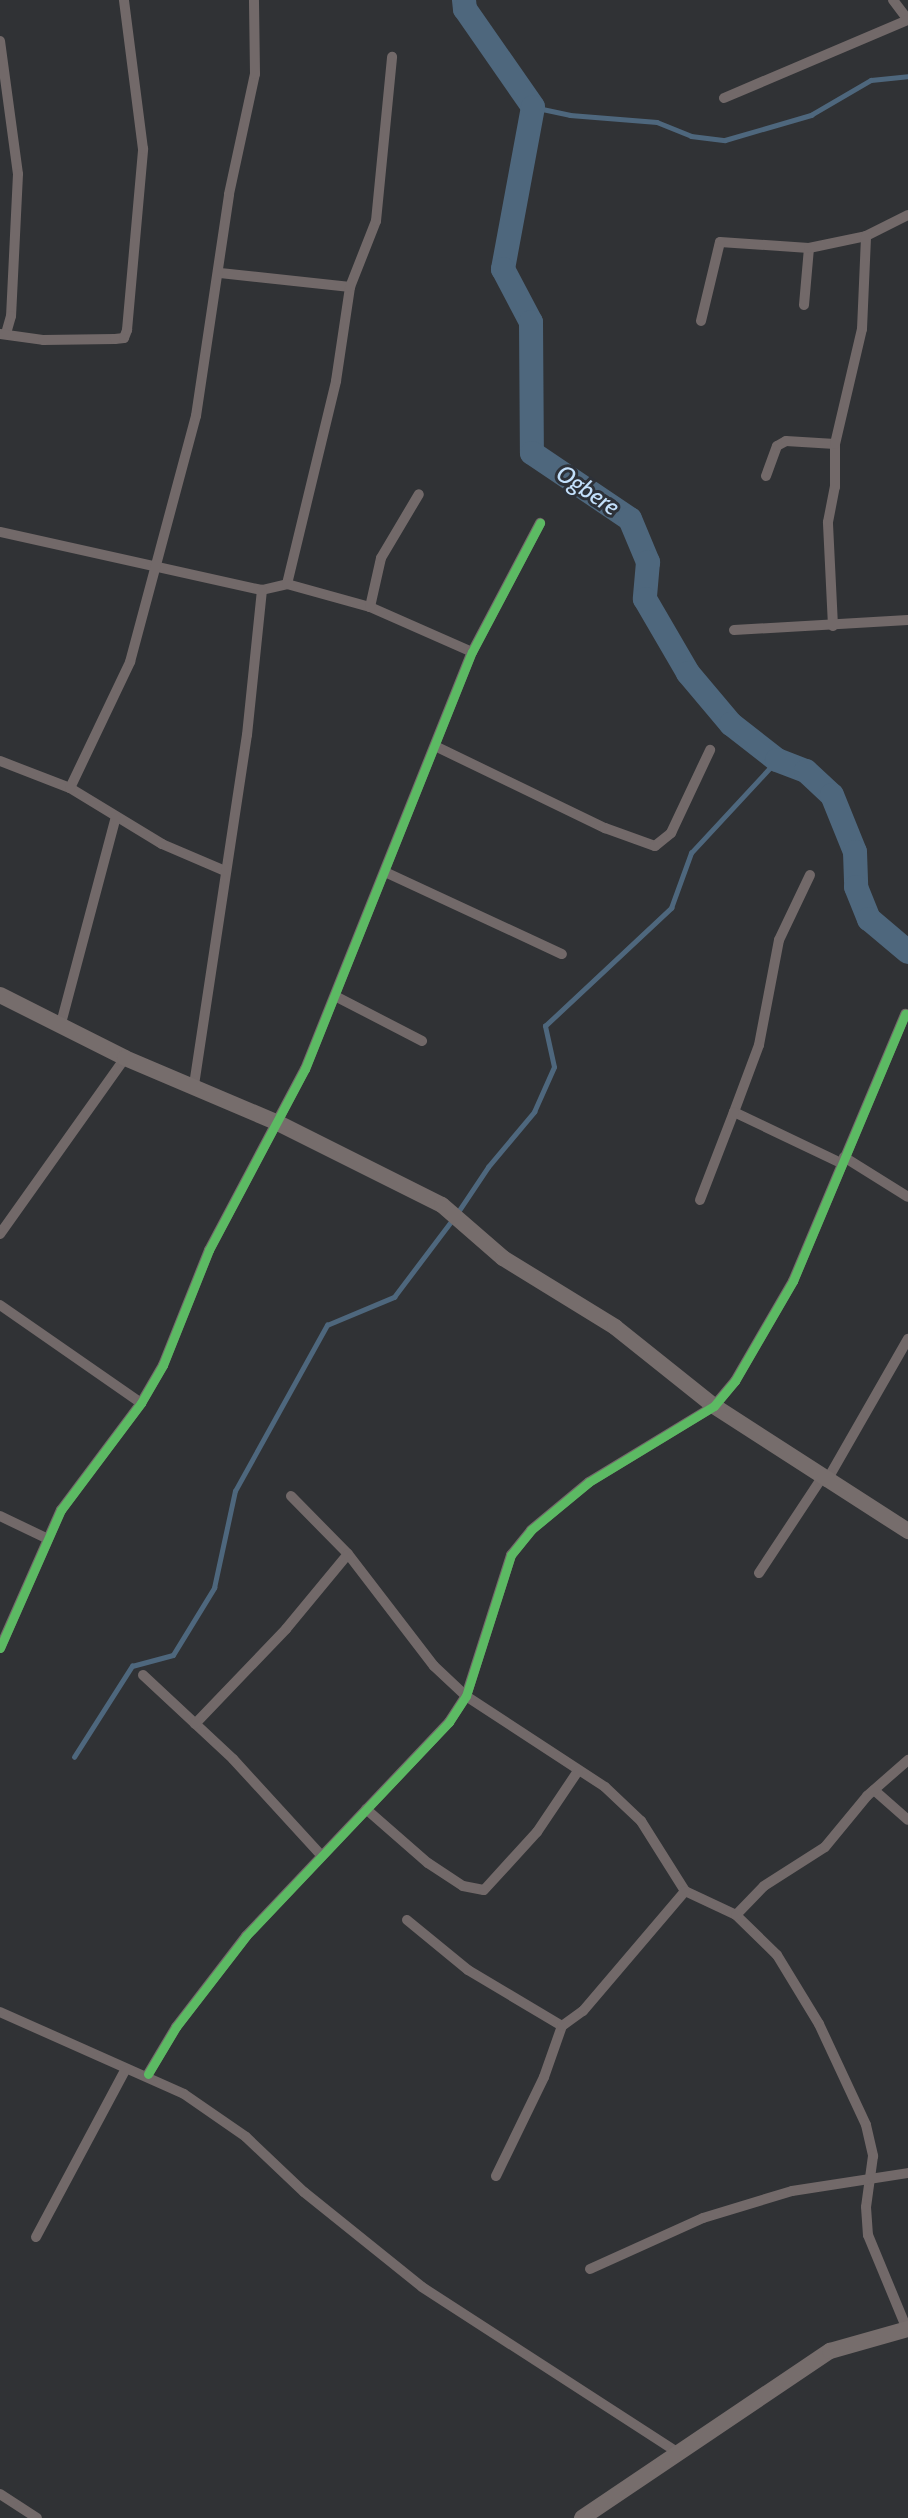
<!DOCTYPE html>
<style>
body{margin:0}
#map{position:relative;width:908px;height:2518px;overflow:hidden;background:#303235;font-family:Cabin,sans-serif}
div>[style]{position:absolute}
.stream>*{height:4.5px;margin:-2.25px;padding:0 2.25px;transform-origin:2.25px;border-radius:2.25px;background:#4e677d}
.river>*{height:24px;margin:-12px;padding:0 12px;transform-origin:12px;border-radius:12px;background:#4e677d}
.street>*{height:10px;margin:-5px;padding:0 5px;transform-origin:5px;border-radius:5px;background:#726969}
.secondary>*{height:16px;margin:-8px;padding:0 8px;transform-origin:8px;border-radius:8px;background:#766d6c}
.cycleway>*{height:9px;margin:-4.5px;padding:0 4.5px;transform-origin:4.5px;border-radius:4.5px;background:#5cba63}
span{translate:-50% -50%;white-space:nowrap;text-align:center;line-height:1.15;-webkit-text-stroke:6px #2d3138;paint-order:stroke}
.water-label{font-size:24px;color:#c3e0fb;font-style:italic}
</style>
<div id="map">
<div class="stream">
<i style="left:533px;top:107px;width:38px;rotate:12deg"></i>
<i style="left:570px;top:115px;width:87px;rotate:4.6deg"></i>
<i style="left:657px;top:122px;width:37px;rotate:22deg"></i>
<i style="left:691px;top:136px;width:34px;rotate:7deg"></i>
<i style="left:725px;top:140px;width:90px;rotate:-16.2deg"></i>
<i style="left:811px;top:115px;width:69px;rotate:-30.3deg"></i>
<i style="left:871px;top:80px;width:37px;rotate:-6deg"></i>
<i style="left:458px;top:1212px;width:54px;rotate:-56.3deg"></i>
<i style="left:488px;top:1167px;width:72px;rotate:-50.1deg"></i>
<i style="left:534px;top:1112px;width:49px;rotate:-66deg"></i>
<i style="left:554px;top:1067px;width:42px;rotate:-102.4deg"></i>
<i style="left:545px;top:1026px;width:173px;rotate:-43.1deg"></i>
<i style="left:671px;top:908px;width:59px;rotate:-70deg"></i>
<i style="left:691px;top:853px;width:127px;rotate:-47.2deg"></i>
<i style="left:74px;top:1757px;width:108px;rotate:-57.5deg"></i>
<i style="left:132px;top:1666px;width:42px;rotate:-15deg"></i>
<i style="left:173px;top:1655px;width:79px;rotate:-58.5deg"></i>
<i style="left:214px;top:1588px;width:99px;rotate:-77.8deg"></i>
<i style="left:235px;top:1491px;width:190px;rotate:-61deg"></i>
<i style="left:327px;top:1325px;width:73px;rotate:-22.7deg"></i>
<i style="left:394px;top:1297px;width:98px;rotate:-52.9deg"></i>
</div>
<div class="river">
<i style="left:464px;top:0;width:9px;rotate:84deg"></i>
<i style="left:465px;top:9px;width:119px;rotate:55.2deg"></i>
<i style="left:533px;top:107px;width:165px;rotate:100.5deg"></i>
<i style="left:503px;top:269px;width:60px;rotate:62.2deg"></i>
<i style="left:531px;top:322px;width:131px;rotate:89.6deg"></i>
<i style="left:532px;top:453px;width:118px;rotate:34deg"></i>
<i style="left:630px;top:519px;width:47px;rotate:67.3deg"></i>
<i style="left:648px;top:562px;width:37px;rotate:95deg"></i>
<i style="left:645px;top:599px;width:86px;rotate:59.8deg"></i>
<i style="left:688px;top:673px;width:67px;rotate:49.9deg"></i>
<i style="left:731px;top:724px;width:58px;rotate:38deg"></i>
<i style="left:777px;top:760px;width:31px;rotate:21deg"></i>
<i style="left:806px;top:771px;width:35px;rotate:43deg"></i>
<i style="left:832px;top:795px;width:61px;rotate:68deg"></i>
<i style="left:855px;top:852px;width:35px;rotate:88deg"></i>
<i style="left:856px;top:887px;width:35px;rotate:68deg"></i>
<i style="left:869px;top:919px;width:51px;rotate:40.2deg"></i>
</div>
<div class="street">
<i style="left:893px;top:0;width:25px;rotate:53deg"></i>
<i style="left:0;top:41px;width:134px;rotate:82.3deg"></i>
<i style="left:18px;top:174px;width:142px;rotate:92.8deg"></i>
<i style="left:11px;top:316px;width:18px;rotate:106deg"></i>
<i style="left:724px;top:98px;width:200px;rotate:-23deg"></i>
<i style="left:220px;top:273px;width:131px;rotate:6.1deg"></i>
<i style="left:804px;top:305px;width:57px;rotate:-85deg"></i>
<i style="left:701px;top:321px;width:81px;rotate:-76.5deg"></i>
<i style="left:720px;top:242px;width:89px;rotate:3.9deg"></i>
<i style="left:809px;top:248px;width:58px;rotate:-11.9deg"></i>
<i style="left:866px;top:236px;width:47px;rotate:-26.6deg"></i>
<i style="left:0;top:334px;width:43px;rotate:7.9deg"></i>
<i style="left:43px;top:340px;width:72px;rotate:-0.8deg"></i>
<i style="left:115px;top:339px;width:9px;rotate:-6deg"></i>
<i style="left:124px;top:338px;width:9px;rotate:-69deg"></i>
<i style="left:127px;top:330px;width:182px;rotate:-84.9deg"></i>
<i style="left:143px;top:149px;width:150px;rotate:-97.3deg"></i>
<i style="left:766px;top:476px;width:32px;rotate:-70deg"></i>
<i style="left:777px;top:446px;width:10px;rotate:-29deg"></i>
<i style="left:786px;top:441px;width:49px;rotate:3.5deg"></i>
<i style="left:0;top:532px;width:268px;rotate:12.5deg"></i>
<i style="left:262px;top:590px;width:26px;rotate:-13deg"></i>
<i style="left:287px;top:584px;width:209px;rotate:-76.4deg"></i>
<i style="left:336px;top:381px;width:95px;rotate:-81.5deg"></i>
<i style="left:350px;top:287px;width:71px;rotate:-68.5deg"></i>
<i style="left:376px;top:221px;width:165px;rotate:-84.4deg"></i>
<i style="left:287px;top:584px;width:86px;rotate:15.5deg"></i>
<i style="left:370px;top:607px;width:111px;rotate:23.8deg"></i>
<i style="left:370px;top:607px;width:50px;rotate:-77.3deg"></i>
<i style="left:381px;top:558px;width:74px;rotate:-59.3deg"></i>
<i style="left:833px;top:626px;width:104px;rotate:-92.8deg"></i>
<i style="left:828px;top:522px;width:36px;rotate:-79deg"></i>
<i style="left:835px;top:487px;width:43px;rotate:-90deg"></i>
<i style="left:835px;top:444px;width:118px;rotate:-76.8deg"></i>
<i style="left:862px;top:329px;width:93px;rotate:-87.5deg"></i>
<i style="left:734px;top:630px;width:174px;rotate:-3.3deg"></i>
<i style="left:435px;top:746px;width:189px;rotate:25.8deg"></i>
<i style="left:605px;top:828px;width:53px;rotate:19.8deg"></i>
<i style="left:655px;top:846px;width:21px;rotate:-39deg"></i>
<i style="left:671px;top:833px;width:92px;rotate:-64.8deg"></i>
<i style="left:0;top:761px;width:75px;rotate:21.1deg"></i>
<i style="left:70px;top:788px;width:108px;rotate:31.3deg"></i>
<i style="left:162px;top:844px;width:69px;rotate:23.2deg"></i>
<i style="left:70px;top:788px;width:140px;rotate:-64.5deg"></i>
<i style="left:130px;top:662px;width:255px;rotate:-75deg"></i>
<i style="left:196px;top:416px;width:224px;rotate:-81.5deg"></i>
<i style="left:229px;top:194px;width:123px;rotate:-77.8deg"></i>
<i style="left:255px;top:74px;width:74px;rotate:-90.8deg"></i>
<i style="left:385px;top:872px;width:195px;rotate:24.9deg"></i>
<i style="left:810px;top:875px;width:72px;rotate:115.5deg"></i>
<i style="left:779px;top:940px;width:107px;rotate:100.8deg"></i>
<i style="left:759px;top:1045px;width:72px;rotate:110.5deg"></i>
<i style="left:734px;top:1112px;width:119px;rotate:25.5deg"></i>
<i style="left:335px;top:996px;width:98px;rotate:27.3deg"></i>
<i style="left:60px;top:1027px;width:217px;rotate:-75.1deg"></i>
<i style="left:194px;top:1085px;width:354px;rotate:-81.4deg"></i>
<i style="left:247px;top:735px;width:146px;rotate:-84.1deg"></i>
<i style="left:844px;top:1157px;width:75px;rotate:32deg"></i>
<i style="left:700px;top:1200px;width:94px;rotate:-68.9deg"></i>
<i style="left:0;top:1234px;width:216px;rotate:-54.6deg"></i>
<i style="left:0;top:1305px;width:172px;rotate:34.8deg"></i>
<i style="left:826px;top:1482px;width:165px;rotate:-60.2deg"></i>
<i style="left:291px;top:1496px;width:81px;rotate:45.5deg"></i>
<i style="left:348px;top:1554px;width:141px;rotate:52.5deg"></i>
<i style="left:434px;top:1666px;width:44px;rotate:43.2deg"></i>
<i style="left:466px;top:1696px;width:166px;rotate:33.2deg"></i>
<i style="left:605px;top:1787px;width:50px;rotate:43.4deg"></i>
<i style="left:641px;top:1821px;width:83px;rotate:57.8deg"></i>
<i style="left:685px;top:1891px;width:56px;rotate:25.2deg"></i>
<i style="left:736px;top:1915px;width:57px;rotate:44.3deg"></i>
<i style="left:777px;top:1955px;width:81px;rotate:58.7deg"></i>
<i style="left:819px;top:2024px;width:111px;rotate:65deg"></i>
<i style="left:866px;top:2125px;width:32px;rotate:77deg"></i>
<i style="left:873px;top:2156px;width:51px;rotate:97.8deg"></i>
<i style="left:866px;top:2207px;width:28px;rotate:86deg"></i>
<i style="left:868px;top:2235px;width:102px;rotate:67.5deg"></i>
<i style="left:0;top:1516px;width:51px;rotate:25.6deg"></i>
<i style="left:759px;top:1573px;width:113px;rotate:-56.6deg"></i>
<i style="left:0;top:1648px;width:151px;rotate:-66.2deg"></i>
<i style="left:61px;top:1510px;width:134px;rotate:-53.2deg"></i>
<i style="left:141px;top:1403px;width:44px;rotate:-59.9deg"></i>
<i style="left:163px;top:1365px;width:124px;rotate:-68.2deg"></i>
<i style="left:209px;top:1250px;width:205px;rotate:-62.1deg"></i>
<i style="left:305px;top:1069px;width:449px;rotate:-68.2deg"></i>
<i style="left:472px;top:652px;width:146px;rotate:-62.2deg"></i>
<i style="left:143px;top:1675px;width:123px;rotate:43deg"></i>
<i style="left:233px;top:1759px;width:129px;rotate:47.5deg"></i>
<i style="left:195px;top:1724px;width:132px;rotate:-46.2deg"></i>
<i style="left:286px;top:1629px;width:97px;rotate:-50.4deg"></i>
<i style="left:874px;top:1790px;width:45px;rotate:41.4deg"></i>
<i style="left:366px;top:1809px;width:82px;rotate:41.1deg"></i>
<i style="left:428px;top:1863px;width:42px;rotate:33.3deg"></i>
<i style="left:463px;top:1886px;width:21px;rotate:11deg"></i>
<i style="left:484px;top:1890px;width:79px;rotate:-47.6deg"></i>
<i style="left:537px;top:1832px;width:73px;rotate:-56.1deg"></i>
<i style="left:736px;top:1915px;width:40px;rotate:-46deg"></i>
<i style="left:764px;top:1886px;width:72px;rotate:-32.6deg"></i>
<i style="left:825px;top:1847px;width:66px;rotate:-50.5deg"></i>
<i style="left:867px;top:1796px;width:55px;rotate:-41.3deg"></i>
<i style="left:407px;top:1920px;width:79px;rotate:39.3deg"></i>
<i style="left:468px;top:1970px;width:109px;rotate:30.8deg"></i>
<i style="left:0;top:2012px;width:201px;rotate:24deg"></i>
<i style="left:184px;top:2094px;width:75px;rotate:34.7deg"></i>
<i style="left:246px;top:2137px;width:80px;rotate:43.5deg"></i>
<i style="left:304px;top:2192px;width:151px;rotate:38.8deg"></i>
<i style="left:422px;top:2287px;width:304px;rotate:32.9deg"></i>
<i style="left:148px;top:2074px;width:55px;rotate:-59.2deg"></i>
<i style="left:176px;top:2027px;width:115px;rotate:-52.4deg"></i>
<i style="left:246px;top:1936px;width:295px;rotate:-46.5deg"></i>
<i style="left:449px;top:1722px;width:31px;rotate:-57deg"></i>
<i style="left:466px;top:1696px;width:148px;rotate:-72.3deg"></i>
<i style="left:511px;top:1555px;width:32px;rotate:-51deg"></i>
<i style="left:531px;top:1530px;width:75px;rotate:-39.6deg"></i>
<i style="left:589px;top:1482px;width:146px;rotate:-31.3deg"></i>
<i style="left:714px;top:1406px;width:33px;rotate:-50deg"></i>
<i style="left:735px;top:1381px;width:116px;rotate:-59.9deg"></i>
<i style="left:793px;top:1281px;width:290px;rotate:-67.2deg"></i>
<i style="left:496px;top:2176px;width:110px;rotate:-64.1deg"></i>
<i style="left:544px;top:2077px;width:54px;rotate:-70.6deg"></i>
<i style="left:562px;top:2026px;width:26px;rotate:-36deg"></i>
<i style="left:583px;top:2011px;width:157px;rotate:-49.6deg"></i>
<i style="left:36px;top:2237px;width:189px;rotate:-61.9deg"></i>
<i style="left:590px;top:2269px;width:124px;rotate:-24.3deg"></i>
<i style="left:703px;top:2218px;width:93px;rotate:-16.9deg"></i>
<i style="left:792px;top:2191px;width:117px;rotate:-8.8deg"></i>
<i style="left:0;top:2494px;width:44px;rotate:33deg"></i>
</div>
<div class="secondary">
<i style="left:0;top:995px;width:140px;rotate:26.7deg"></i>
<i style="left:125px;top:1058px;width:166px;rotate:23deg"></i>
<i style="left:278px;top:1123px;width:183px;rotate:26.6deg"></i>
<i style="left:442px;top:1205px;width:81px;rotate:41deg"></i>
<i style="left:503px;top:1258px;width:132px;rotate:31.6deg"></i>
<i style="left:615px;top:1327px;width:127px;rotate:38.6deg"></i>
<i style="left:714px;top:1406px;width:231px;rotate:32.8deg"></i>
<i style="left:582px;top:2518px;width:299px;rotate:-34deg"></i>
<i style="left:830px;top:2351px;width:81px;rotate:-15.8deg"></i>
</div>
<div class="cycleway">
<i style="left:0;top:1648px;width:151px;rotate:-66.2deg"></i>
<i style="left:61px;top:1510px;width:134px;rotate:-53.2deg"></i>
<i style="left:141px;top:1403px;width:44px;rotate:-59.9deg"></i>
<i style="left:163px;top:1365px;width:124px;rotate:-68.2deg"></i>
<i style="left:209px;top:1250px;width:205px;rotate:-62.1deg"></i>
<i style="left:305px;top:1069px;width:449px;rotate:-68.2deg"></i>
<i style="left:472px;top:652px;width:146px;rotate:-62.2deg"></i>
<i style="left:148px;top:2074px;width:55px;rotate:-59.2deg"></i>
<i style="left:176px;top:2027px;width:115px;rotate:-52.4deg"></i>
<i style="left:246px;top:1936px;width:295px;rotate:-46.5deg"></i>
<i style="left:449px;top:1722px;width:31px;rotate:-57deg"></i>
<i style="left:466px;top:1696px;width:148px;rotate:-72.3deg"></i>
<i style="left:511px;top:1555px;width:32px;rotate:-51deg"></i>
<i style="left:531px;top:1530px;width:75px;rotate:-39.6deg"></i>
<i style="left:589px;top:1482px;width:146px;rotate:-31.3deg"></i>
<i style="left:714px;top:1406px;width:33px;rotate:-50deg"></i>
<i style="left:735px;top:1381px;width:116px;rotate:-59.9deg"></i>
<i style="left:793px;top:1281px;width:290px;rotate:-67.2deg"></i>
</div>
<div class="water-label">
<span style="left:588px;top:490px;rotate:34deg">Ogbere</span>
</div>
</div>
